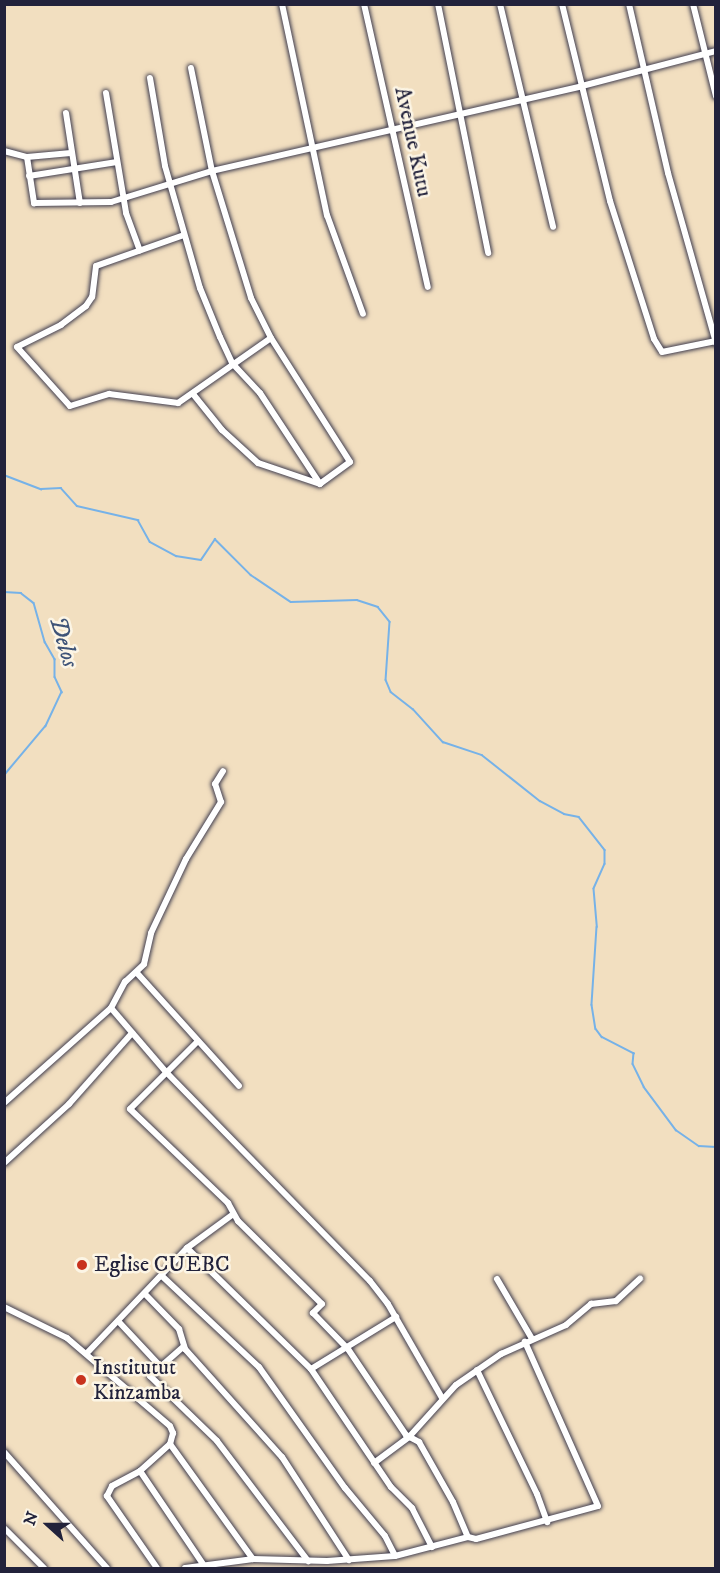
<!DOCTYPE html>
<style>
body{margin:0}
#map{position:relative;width:720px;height:1573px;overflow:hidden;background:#f2dfc0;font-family:"IM FELL DW Pica",serif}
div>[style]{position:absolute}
.stream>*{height:1.5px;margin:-0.75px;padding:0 0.75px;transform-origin:0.75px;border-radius:0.75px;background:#76b2e8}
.roads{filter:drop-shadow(0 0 2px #413e4f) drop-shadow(0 0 2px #413e4f)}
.minor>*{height:6px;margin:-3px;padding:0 3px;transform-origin:3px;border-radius:3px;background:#fff}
.dots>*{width:16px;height:16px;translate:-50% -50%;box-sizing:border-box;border:3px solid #fcf5e5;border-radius:50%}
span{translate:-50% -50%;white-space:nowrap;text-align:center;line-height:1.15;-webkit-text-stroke:5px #fcf5e5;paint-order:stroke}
.street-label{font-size:22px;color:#22223b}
.poi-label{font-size:22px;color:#22223b}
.left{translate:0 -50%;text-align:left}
.water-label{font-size:24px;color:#3f5478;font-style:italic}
.frame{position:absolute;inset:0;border:6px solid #22223b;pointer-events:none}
.north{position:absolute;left:18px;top:1495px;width:60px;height:60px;-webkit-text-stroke:4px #fcf5e5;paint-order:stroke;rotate:291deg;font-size:16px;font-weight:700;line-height:24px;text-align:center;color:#22223b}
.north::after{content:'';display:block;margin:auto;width:21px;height:27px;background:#22223b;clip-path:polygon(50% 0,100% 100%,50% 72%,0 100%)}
</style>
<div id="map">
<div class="stream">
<i style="left:4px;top:475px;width:40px;rotate:21deg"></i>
<i style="left:41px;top:489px;width:20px;rotate:-3deg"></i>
<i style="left:61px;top:488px;width:24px;rotate:48deg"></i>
<i style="left:77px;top:506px;width:63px;rotate:12.9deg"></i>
<i style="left:138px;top:520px;width:25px;rotate:61deg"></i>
<i style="left:150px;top:542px;width:30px;rotate:28deg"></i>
<i style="left:176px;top:556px;width:25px;rotate:9deg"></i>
<i style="left:201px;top:560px;width:25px;rotate:-56deg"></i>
<i style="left:215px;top:539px;width:51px;rotate:45deg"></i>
<i style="left:251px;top:575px;width:48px;rotate:34deg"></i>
<i style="left:291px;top:602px;width:66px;rotate:-1.7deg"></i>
<i style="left:357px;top:600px;width:22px;rotate:18deg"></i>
<i style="left:378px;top:607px;width:19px;rotate:51deg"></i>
<i style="left:390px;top:622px;width:58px;rotate:93.9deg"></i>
<i style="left:386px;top:680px;width:13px;rotate:67deg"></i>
<i style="left:391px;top:692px;width:28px;rotate:38deg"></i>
<i style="left:413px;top:709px;width:45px;rotate:47.7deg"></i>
<i style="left:443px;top:742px;width:41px;rotate:18.4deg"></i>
<i style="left:482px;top:755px;width:74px;rotate:38.4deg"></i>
<i style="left:540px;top:801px;width:27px;rotate:28deg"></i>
<i style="left:564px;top:814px;width:15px;rotate:11deg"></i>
<i style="left:579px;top:817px;width:42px;rotate:51.8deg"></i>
<i style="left:605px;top:850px;width:14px;rotate:90deg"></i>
<i style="left:605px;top:864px;width:27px;rotate:114deg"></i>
<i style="left:594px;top:889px;width:38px;rotate:85deg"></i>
<i style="left:597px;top:927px;width:78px;rotate:93.7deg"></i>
<i style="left:592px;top:1005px;width:24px;rotate:81deg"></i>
<i style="left:596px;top:1029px;width:10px;rotate:53deg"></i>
<i style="left:602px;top:1037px;width:36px;rotate:27deg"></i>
<i style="left:634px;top:1053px;width:11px;rotate:95deg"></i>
<i style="left:633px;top:1064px;width:25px;rotate:64deg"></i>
<i style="left:644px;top:1087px;width:54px;rotate:53.3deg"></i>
<i style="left:676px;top:1130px;width:28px;rotate:35deg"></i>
<i style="left:699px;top:1146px;width:17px;rotate:3deg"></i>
<i style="left:4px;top:592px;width:17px;rotate:3deg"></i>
<i style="left:21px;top:593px;width:16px;rotate:38deg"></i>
<i style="left:34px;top:603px;width:41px;rotate:74.2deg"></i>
<i style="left:45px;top:642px;width:20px;rotate:60deg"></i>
<i style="left:55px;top:659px;width:18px;rotate:90deg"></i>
<i style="left:55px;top:677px;width:17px;rotate:65deg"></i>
<i style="left:62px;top:692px;width:38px;rotate:115deg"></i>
<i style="left:46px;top:726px;width:65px;rotate:130deg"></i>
</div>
<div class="roads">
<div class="minor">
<i style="left:282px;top:4px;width:216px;rotate:78deg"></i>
<i style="left:327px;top:215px;width:105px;rotate:70deg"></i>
<i style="left:364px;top:4px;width:290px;rotate:77.3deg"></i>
<i style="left:438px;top:4px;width:254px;rotate:78.6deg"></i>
<i style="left:500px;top:4px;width:229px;rotate:76.6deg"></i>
<i style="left:562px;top:4px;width:203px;rotate:76.3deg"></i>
<i style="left:610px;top:201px;width:145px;rotate:72.3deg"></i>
<i style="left:654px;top:339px;width:15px;rotate:58deg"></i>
<i style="left:662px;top:352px;width:55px;rotate:-11.5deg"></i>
<i style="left:629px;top:4px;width:173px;rotate:77deg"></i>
<i style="left:668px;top:173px;width:177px;rotate:74.2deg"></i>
<i style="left:693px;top:4px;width:95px;rotate:76deg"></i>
<i style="left:191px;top:68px;width:105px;rotate:78.5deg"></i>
<i style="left:212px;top:171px;width:133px;rotate:72.9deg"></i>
<i style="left:251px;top:298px;width:45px;rotate:63.4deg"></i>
<i style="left:271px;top:338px;width:147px;rotate:57.5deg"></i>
<i style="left:350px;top:462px;width:37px;rotate:144deg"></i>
<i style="left:320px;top:484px;width:65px;rotate:-161.3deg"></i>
<i style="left:258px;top:463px;width:49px;rotate:-137.5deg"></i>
<i style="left:222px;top:430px;width:46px;rotate:-128.9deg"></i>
<i style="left:150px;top:78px;width:89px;rotate:80.3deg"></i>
<i style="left:165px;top:166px;width:127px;rotate:74deg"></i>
<i style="left:200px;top:288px;width:53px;rotate:67.8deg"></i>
<i style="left:220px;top:337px;width:29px;rotate:65deg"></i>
<i style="left:232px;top:363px;width:41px;rotate:47deg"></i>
<i style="left:260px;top:393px;width:109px;rotate:56.6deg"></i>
<i style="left:106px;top:93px;width:122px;rotate:80.5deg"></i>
<i style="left:126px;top:213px;width:40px;rotate:69.8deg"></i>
<i style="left:66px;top:113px;width:91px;rotate:81.2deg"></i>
<i style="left:4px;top:151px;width:24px;rotate:15deg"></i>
<i style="left:27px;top:157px;width:44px;rotate:-5.2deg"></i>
<i style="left:27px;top:157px;width:47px;rotate:81.3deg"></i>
<i style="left:34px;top:203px;width:77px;rotate:-0.7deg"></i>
<i style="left:111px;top:202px;width:106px;rotate:-17.1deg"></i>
<i style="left:212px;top:171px;width:380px;rotate:-12.9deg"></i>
<i style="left:582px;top:86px;width:138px;rotate:-14.6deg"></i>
<i style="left:29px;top:176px;width:89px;rotate:-9deg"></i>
<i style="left:184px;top:235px;width:93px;rotate:160.6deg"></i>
<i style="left:96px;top:266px;width:31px;rotate:97deg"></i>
<i style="left:92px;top:297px;width:11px;rotate:124deg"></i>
<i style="left:86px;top:306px;width:31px;rotate:143deg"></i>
<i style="left:61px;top:325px;width:49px;rotate:153.4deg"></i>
<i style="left:17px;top:347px;width:79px;rotate:48.1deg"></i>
<i style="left:70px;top:406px;width:41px;rotate:-17.1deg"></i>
<i style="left:109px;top:394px;width:70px;rotate:7.4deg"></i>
<i style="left:178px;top:403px;width:113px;rotate:-35deg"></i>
<i style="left:137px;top:973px;width:152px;rotate:47.9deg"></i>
<i style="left:111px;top:1008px;width:84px;rotate:49.3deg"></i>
<i style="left:166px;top:1072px;width:292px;rotate:45.7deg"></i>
<i style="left:370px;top:1281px;width:29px;rotate:52deg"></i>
<i style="left:388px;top:1304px;width:108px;rotate:60.1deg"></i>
<i style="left:198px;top:1041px;width:96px;rotate:135deg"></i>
<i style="left:130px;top:1109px;width:136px;rotate:43.8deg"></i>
<i style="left:228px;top:1203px;width:21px;rotate:61deg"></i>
<i style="left:238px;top:1221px;width:118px;rotate:44.7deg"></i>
<i style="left:322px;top:1304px;width:13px;rotate:135deg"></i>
<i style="left:313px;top:1313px;width:50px;rotate:45.8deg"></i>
<i style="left:348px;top:1349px;width:104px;rotate:56deg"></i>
<i style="left:406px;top:1435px;width:15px;rotate:28deg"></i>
<i style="left:419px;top:1442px;width:69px;rotate:60.5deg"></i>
<i style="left:453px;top:1502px;width:38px;rotate:67deg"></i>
<i style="left:4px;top:1103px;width:143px;rotate:-41.6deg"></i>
<i style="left:111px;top:1008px;width:30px;rotate:-62deg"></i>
<i style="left:125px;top:982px;width:26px;rotate:-43deg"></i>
<i style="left:144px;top:964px;width:32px;rotate:-77deg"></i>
<i style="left:151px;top:933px;width:82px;rotate:-64.7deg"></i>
<i style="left:186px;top:859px;width:67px;rotate:-58.4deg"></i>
<i style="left:221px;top:802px;width:19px;rotate:-108deg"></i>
<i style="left:215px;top:784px;width:15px;rotate:-58deg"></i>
<i style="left:4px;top:1163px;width:88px;rotate:-42.2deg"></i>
<i style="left:69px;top:1104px;width:95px;rotate:-48.4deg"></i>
<i style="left:187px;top:1248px;width:173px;rotate:44.3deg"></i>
<i style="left:311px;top:1369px;width:143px;rotate:55.9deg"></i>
<i style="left:391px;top:1487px;width:30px;rotate:45deg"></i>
<i style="left:412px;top:1508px;width:44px;rotate:62.9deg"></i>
<i style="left:163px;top:1277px;width:132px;rotate:43.2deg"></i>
<i style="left:259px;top:1367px;width:148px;rotate:54.6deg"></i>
<i style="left:345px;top:1488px;width:62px;rotate:50.2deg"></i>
<i style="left:385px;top:1536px;width:22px;rotate:63deg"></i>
<i style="left:497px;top:1279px;width:69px;rotate:59.7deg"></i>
<i style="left:145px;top:1294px;width:49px;rotate:45.8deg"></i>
<i style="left:179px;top:1329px;width:21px;rotate:73deg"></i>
<i style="left:185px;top:1349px;width:145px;rotate:48.1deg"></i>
<i style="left:282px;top:1457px;width:123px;rotate:57deg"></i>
<i style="left:4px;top:1307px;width:70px;rotate:26.2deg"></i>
<i style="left:67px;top:1338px;width:135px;rotate:40.5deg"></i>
<i style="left:170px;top:1426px;width:8px;rotate:67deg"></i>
<i style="left:173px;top:1433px;width:11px;rotate:105deg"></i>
<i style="left:170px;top:1444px;width:142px;rotate:54.2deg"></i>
<i style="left:119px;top:1322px;width:60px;rotate:47deg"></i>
<i style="left:183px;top:1347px;width:44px;rotate:138.7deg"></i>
<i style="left:150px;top:1376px;width:93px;rotate:44.1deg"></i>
<i style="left:217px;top:1441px;width:151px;rotate:52.8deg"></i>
<i style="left:87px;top:1353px;width:145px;rotate:-46.4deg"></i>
<i style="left:187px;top:1248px;width:56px;rotate:-36.3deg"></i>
<i style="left:311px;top:1369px;width:100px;rotate:-31.5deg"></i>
<i style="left:477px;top:1370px;width:138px;rotate:64.2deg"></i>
<i style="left:537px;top:1494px;width:30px;rotate:70deg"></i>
<i style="left:4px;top:1452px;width:155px;rotate:48.4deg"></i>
<i style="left:374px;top:1463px;width:44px;rotate:-36.6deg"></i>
<i style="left:409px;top:1437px;width:70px;rotate:-47.9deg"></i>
<i style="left:456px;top:1385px;width:55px;rotate:-34.6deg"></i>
<i style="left:501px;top:1354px;width:71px;rotate:-24deg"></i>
<i style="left:566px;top:1325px;width:33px;rotate:-40deg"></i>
<i style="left:591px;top:1304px;width:25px;rotate:-7deg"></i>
<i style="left:616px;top:1301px;width:33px;rotate:-43deg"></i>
<i style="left:140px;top:1471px;width:112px;rotate:55.9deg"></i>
<i style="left:4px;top:1528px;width:57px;rotate:45deg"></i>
<i style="left:157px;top:1568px;width:88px;rotate:-124.8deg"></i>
<i style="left:107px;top:1496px;width:11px;rotate:-63deg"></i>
<i style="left:112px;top:1486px;width:32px;rotate:-28deg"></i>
<i style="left:140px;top:1471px;width:40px;rotate:-42deg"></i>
<i style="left:185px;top:1568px;width:69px;rotate:-7.5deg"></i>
<i style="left:253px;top:1559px;width:74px;rotate:1.5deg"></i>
<i style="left:327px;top:1561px;width:68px;rotate:-4.2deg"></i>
<i style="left:395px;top:1556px;width:75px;rotate:-14.6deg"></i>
<i style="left:468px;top:1537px;width:8px;rotate:14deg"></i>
<i style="left:476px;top:1539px;width:126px;rotate:-15.1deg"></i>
<i style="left:598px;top:1506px;width:180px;rotate:-114deg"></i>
</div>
</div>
<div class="dots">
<i style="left:82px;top:1265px;background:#c8321e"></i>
<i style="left:81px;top:1380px;background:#c8321e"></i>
</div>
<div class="street-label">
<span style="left:413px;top:142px;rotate:78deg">Avenue Kutu</span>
</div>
<div class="poi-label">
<span class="left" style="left:94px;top:1265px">Eglise CUEBC</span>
<span class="left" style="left:93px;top:1380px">Institutut<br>Kinzamba</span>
</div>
<div class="water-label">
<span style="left:63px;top:642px;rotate:74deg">Delos</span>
</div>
<div class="frame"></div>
<div class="north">N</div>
</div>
